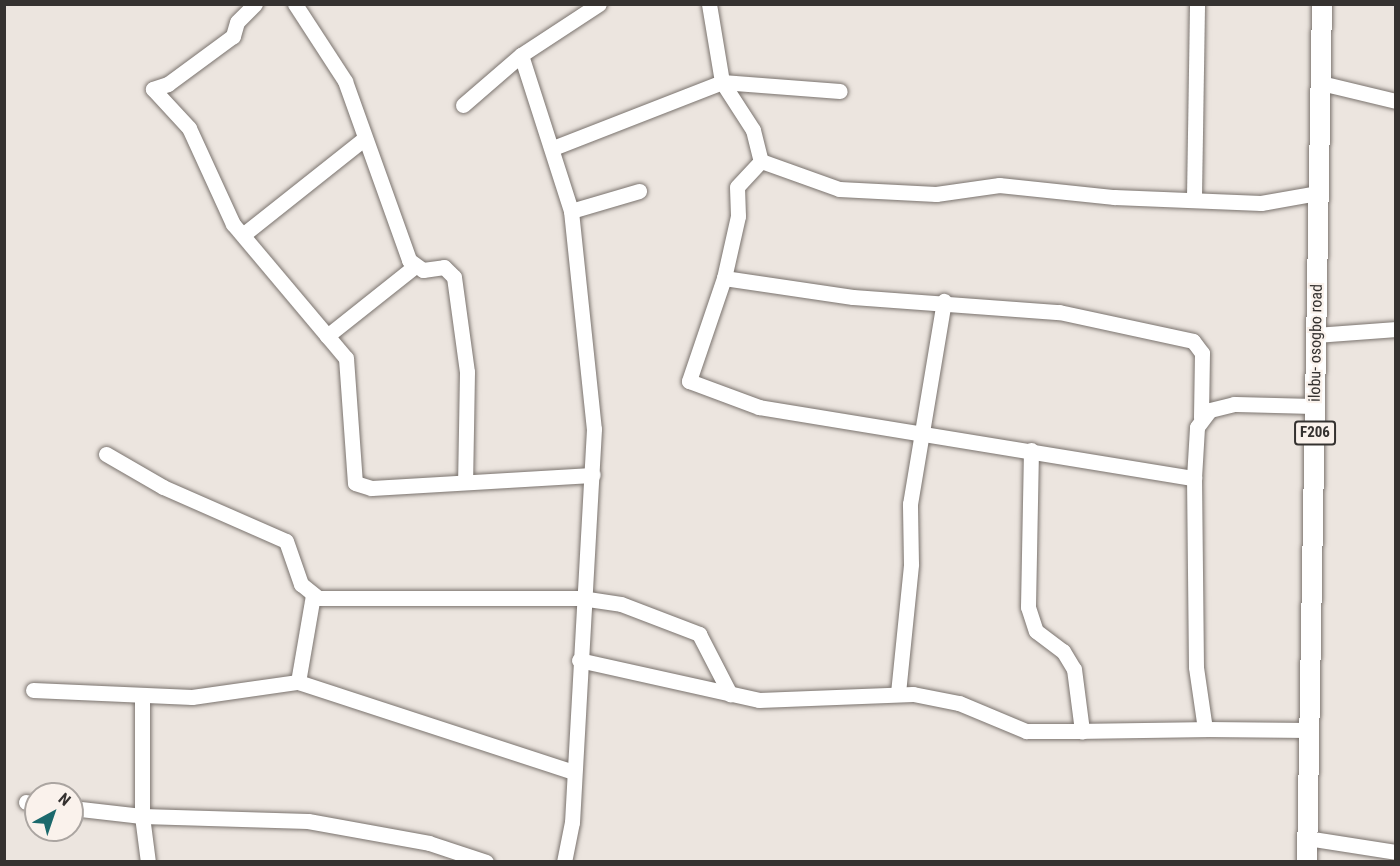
<!DOCTYPE html>
<style>
body{margin:0}
#map{position:relative;width:1400px;height:866px;overflow:hidden;background:#ece5df;font-family:"Roboto Condensed",sans-serif}
div>[style]{position:absolute}
.roads{filter:drop-shadow(0 0 2px #7a736e) drop-shadow(0 0 2px #7a736e)}
.minor>*{height:15px;margin:-7.5px;padding:0 7.5px;transform-origin:7.5px;border-radius:7.5px;background:#fff}
.major>*{height:20px;margin:-10px;padding:0 10px;transform-origin:10px;border-radius:10px;background:#fff}
span{translate:-50% -50%;white-space:nowrap;text-align:center;line-height:1.15;-webkit-text-stroke:4.5px #faf2ec;paint-order:stroke}
.shield-label span{padding:2px 4px;background:#faf2ec;border:2px solid;border-radius:4px;-webkit-text-stroke-width:0}
.shield-label{font-size:15px;color:#353230;font-weight:700}
.street-label{font-size:16px;color:#353230}
.frame{position:absolute;inset:0;border:6px solid #353230;pointer-events:none}
.north{position:absolute;left:24px;top:782px;width:60px;height:60px;box-sizing:border-box;background:#faf2ec;border:2px solid #aba5a1;border-radius:50%;rotate:40deg;font-size:16px;font-weight:700;line-height:24px;text-align:center;color:#353230}
.north::after{content:'';display:block;margin:auto;width:21px;height:27px;background:#1b696c;clip-path:polygon(50% 0,100% 100%,50% 72%,0 100%)}
</style>
<div id="map">
<div class="roads">
<div class="minor">
<i style="left:255px;top:4px;width:25px;rotate:135deg"></i>
<i style="left:237px;top:22px;width:15px;rotate:106deg"></i>
<i style="left:233px;top:36px;width:81px;rotate:143.6deg"></i>
<i style="left:168px;top:84px;width:16px;rotate:162deg"></i>
<i style="left:153px;top:89px;width:53px;rotate:47.3deg"></i>
<i style="left:189px;top:128px;width:106px;rotate:65.4deg"></i>
<i style="left:233px;top:224px;width:175px;rotate:49.9deg"></i>
<i style="left:346px;top:358px;width:125px;rotate:85.9deg"></i>
<i style="left:355px;top:483px;width:17px;rotate:17deg"></i>
<i style="left:371px;top:488px;width:222px;rotate:-3.4deg"></i>
<i style="left:295px;top:4px;width:92px;rotate:57deg"></i>
<i style="left:345px;top:81px;width:190px;rotate:70.3deg"></i>
<i style="left:409px;top:260px;width:17px;rotate:36deg"></i>
<i style="left:423px;top:270px;width:21px;rotate:-8deg"></i>
<i style="left:444px;top:267px;width:14px;rotate:45deg"></i>
<i style="left:454px;top:277px;width:96px;rotate:82.2deg"></i>
<i style="left:467px;top:372px;width:110px;rotate:91deg"></i>
<i style="left:709px;top:4px;width:79px;rotate:80.5deg"></i>
<i style="left:722px;top:82px;width:57px;rotate:57.1deg"></i>
<i style="left:753px;top:130px;width:32px;rotate:76deg"></i>
<i style="left:761px;top:161px;width:35px;rotate:133deg"></i>
<i style="left:737px;top:187px;width:29px;rotate:88deg"></i>
<i style="left:738px;top:216px;width:64px;rotate:102.7deg"></i>
<i style="left:724px;top:278px;width:109px;rotate:108.8deg"></i>
<i style="left:689px;top:381px;width:75px;rotate:20.4deg"></i>
<i style="left:759px;top:407px;width:441px;rotate:9.3deg"></i>
<i style="left:521px;top:55px;width:164px;rotate:72.2deg"></i>
<i style="left:571px;top:211px;width:219px;rotate:84deg"></i>
<i style="left:594px;top:429px;width:394px;rotate:93.2deg"></i>
<i style="left:572px;top:822px;width:41px;rotate:101.3deg"></i>
<i style="left:1321px;top:83px;width:77px;rotate:13.5deg"></i>
<i style="left:463px;top:105px;width:77px;rotate:-40.8deg"></i>
<i style="left:521px;top:55px;width:93px;rotate:-33.2deg"></i>
<i style="left:553px;top:148px;width:181px;rotate:-21.3deg"></i>
<i style="left:722px;top:82px;width:118px;rotate:4.4deg"></i>
<i style="left:761px;top:161px;width:83px;rotate:19.7deg"></i>
<i style="left:839px;top:189px;width:97px;rotate:3deg"></i>
<i style="left:936px;top:194px;width:64px;rotate:-8.1deg"></i>
<i style="left:999px;top:185px;width:116px;rotate:6deg"></i>
<i style="left:1114px;top:197px;width:147px;rotate:2.3deg"></i>
<i style="left:1261px;top:203px;width:58px;rotate:-10deg"></i>
<i style="left:1194px;top:197px;width:193px;rotate:-89.1deg"></i>
<i style="left:571px;top:211px;width:71px;rotate:-16.4deg"></i>
<i style="left:244px;top:234px;width:153px;rotate:-38.4deg"></i>
<i style="left:724px;top:278px;width:130px;rotate:8.4deg"></i>
<i style="left:853px;top:297px;width:207px;rotate:4.2deg"></i>
<i style="left:1059px;top:312px;width:137px;rotate:12.2deg"></i>
<i style="left:1193px;top:341px;width:15px;rotate:53deg"></i>
<i style="left:1202px;top:353px;width:65px;rotate:90.9deg"></i>
<i style="left:1316px;top:335px;width:80px;rotate:-4.3deg"></i>
<i style="left:327px;top:336px;width:112px;rotate:-38.5deg"></i>
<i style="left:1031px;top:450px;width:157px;rotate:91.1deg"></i>
<i style="left:1028px;top:607px;width:25px;rotate:72deg"></i>
<i style="left:1036px;top:631px;width:34px;rotate:37deg"></i>
<i style="left:1063px;top:651px;width:21px;rotate:59deg"></i>
<i style="left:1074px;top:669px;width:63px;rotate:82.6deg"></i>
<i style="left:1082px;top:731px;width:123px;rotate:-0.9deg"></i>
<i style="left:106px;top:454px;width:66px;rotate:30.1deg"></i>
<i style="left:163px;top:487px;width:134px;rotate:23.7deg"></i>
<i style="left:286px;top:541px;width:46px;rotate:70.8deg"></i>
<i style="left:301px;top:584px;width:22px;rotate:39deg"></i>
<i style="left:318px;top:598px;width:263px"></i>
<i style="left:581px;top:598px;width:40px;rotate:8.5deg"></i>
<i style="left:621px;top:604px;width:84px;rotate:21deg"></i>
<i style="left:699px;top:634px;width:68px;rotate:62.7deg"></i>
<i style="left:579px;top:660px;width:184px;rotate:12.5deg"></i>
<i style="left:759px;top:700px;width:154px;rotate:-2.2deg"></i>
<i style="left:913px;top:694px;width:47px;rotate:11.1deg"></i>
<i style="left:959px;top:703px;width:73px;rotate:22.7deg"></i>
<i style="left:1026px;top:731px;width:56px"></i>
<i style="left:298px;top:682px;width:88px;rotate:-80.2deg"></i>
<i style="left:33px;top:690px;width:159px;rotate:2.5deg"></i>
<i style="left:192px;top:697px;width:107px;rotate:-8.1deg"></i>
<i style="left:298px;top:682px;width:290px;rotate:18.1deg"></i>
<i style="left:898px;top:693px;width:130px;rotate:-84.2deg"></i>
<i style="left:911px;top:564px;width:60px;rotate:-91deg"></i>
<i style="left:910px;top:504px;width:206px;rotate:-80.5deg"></i>
<i style="left:142px;top:695px;width:121px;rotate:90deg"></i>
<i style="left:142px;top:816px;width:46px;rotate:82.6deg"></i>
<i style="left:1309px;top:730px;width:104px;rotate:-179.4deg"></i>
<i style="left:1205px;top:729px;width:63px;rotate:-98.3deg"></i>
<i style="left:1196px;top:667px;width:189px;rotate:-90.6deg"></i>
<i style="left:1194px;top:478px;width:51px;rotate:-86.6deg"></i>
<i style="left:1197px;top:427px;width:21px;rotate:-53deg"></i>
<i style="left:1210px;top:410px;width:25px;rotate:-14deg"></i>
<i style="left:1234px;top:404px;width:81px;rotate:1.4deg"></i>
<i style="left:26px;top:802px;width:10px;rotate:11deg"></i>
<i style="left:72px;top:808px;width:70px;rotate:6.5deg"></i>
<i style="left:142px;top:816px;width:166px;rotate:1.7deg"></i>
<i style="left:308px;top:821px;width:123px;rotate:10.3deg"></i>
<i style="left:429px;top:843px;width:60px;rotate:18.4deg"></i>
<i style="left:1307px;top:838px;width:90px;rotate:8.9deg"></i>
</div>
<div class="major">
<i style="left:1307px;top:862px;width:858px;rotate:-89deg"></i>
</div>
</div>
<div class="shield-label">
<span style="left:1315px;top:433px">F206</span>
</div>
<div class="street-label">
<span style="left:1316px;top:343px;rotate:-89deg">ilobu- osogbo road</span>
</div>
<div class="frame"></div>
<div class="north">N</div>
</div>
